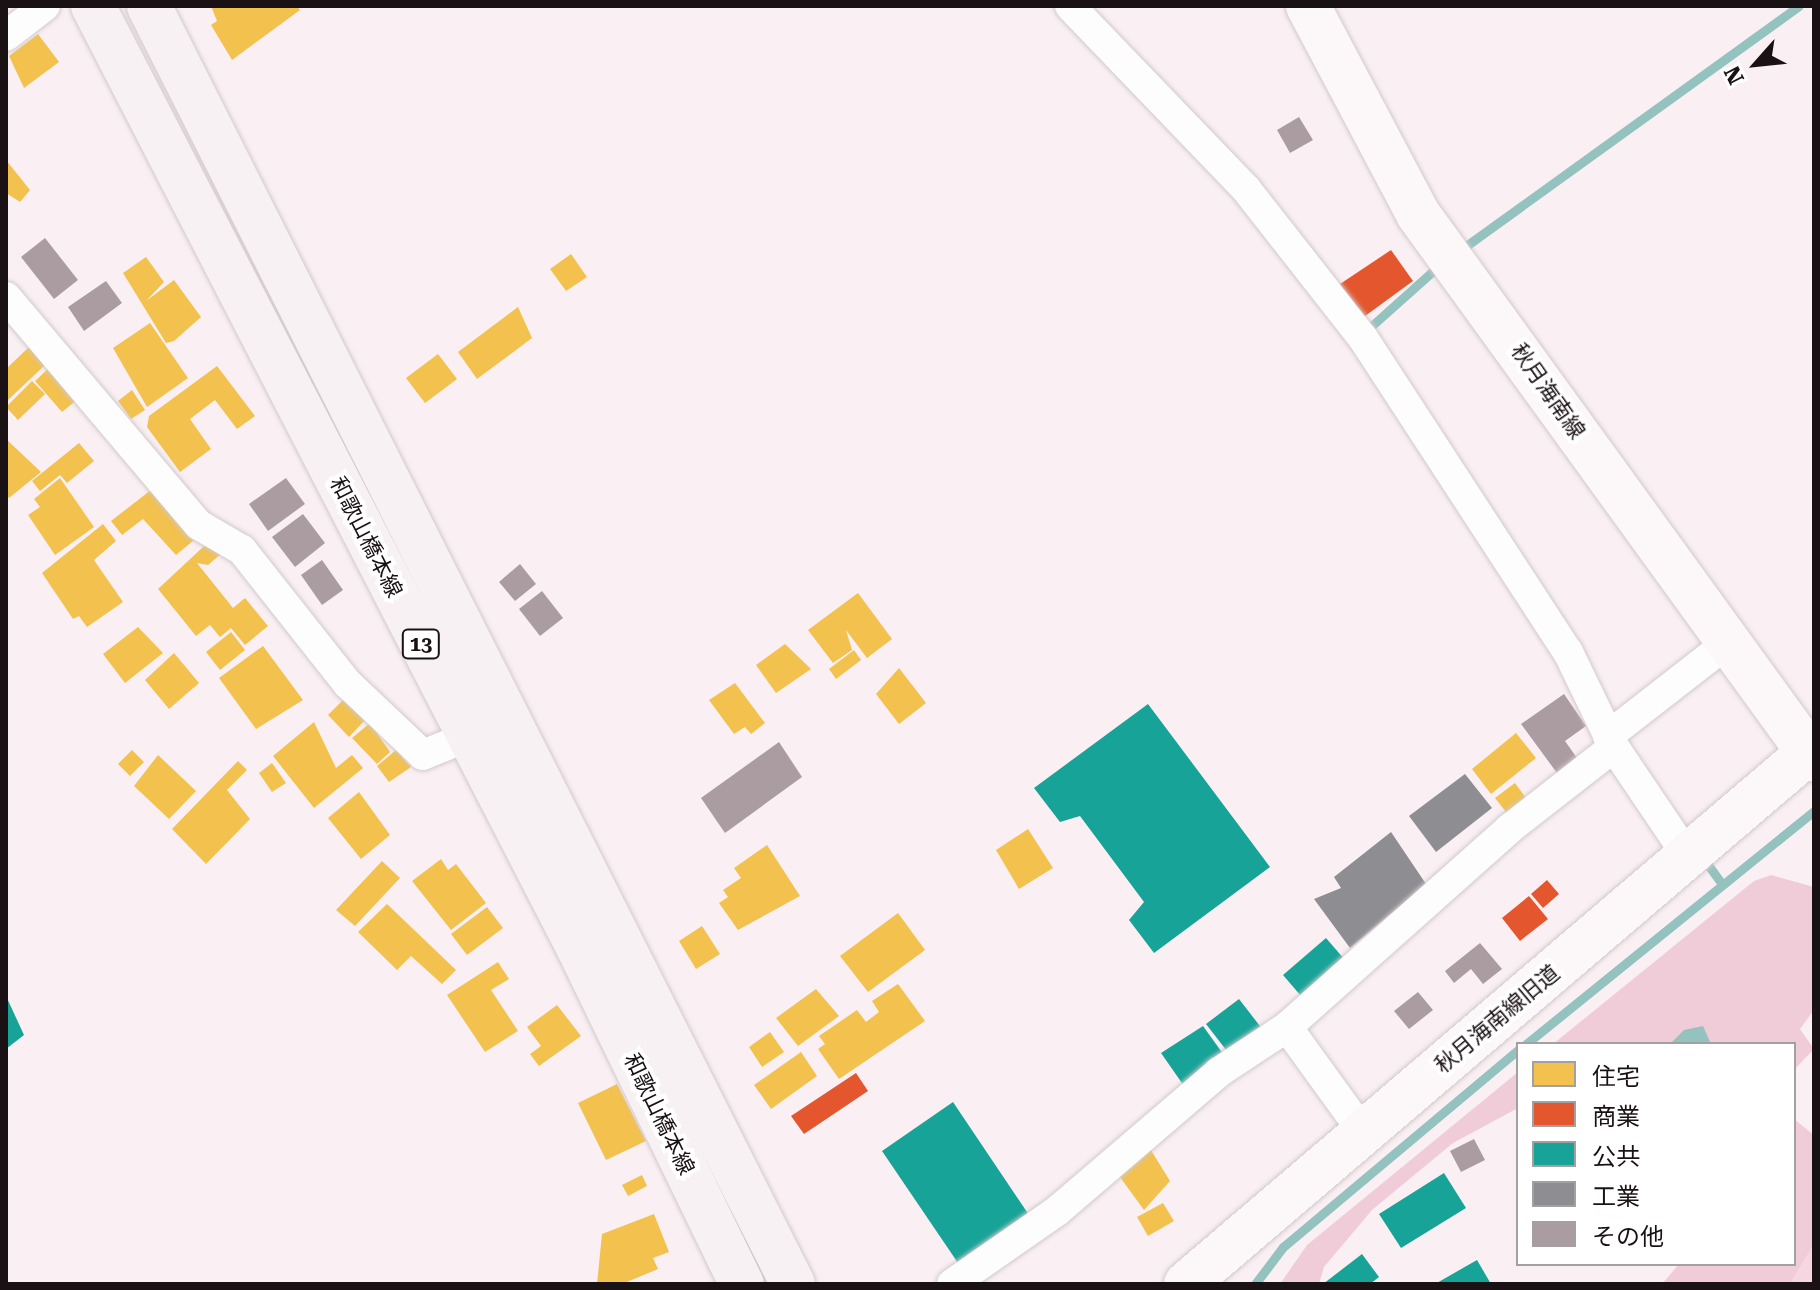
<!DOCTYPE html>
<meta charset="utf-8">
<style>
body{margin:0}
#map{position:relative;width:1820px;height:1290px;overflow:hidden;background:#faf0f3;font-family:"Roboto Serif","Noto Sans JP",serif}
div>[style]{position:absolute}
.green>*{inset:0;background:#f4d7e1}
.forest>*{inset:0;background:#f0ccd8}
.water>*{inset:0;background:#94c2bf}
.homes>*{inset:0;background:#f2c14e}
.shops>*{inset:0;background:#e4572e}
.public>*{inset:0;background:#17a398}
.industry>*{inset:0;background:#8d8d92}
.stream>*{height:9px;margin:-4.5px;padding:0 4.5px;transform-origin:4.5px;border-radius:4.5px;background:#94c2bf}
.building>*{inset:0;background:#aa9ca1}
.roads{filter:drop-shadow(0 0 2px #d2c9cc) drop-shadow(0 0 2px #d2c9cc)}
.street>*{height:30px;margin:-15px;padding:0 15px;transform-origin:15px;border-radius:15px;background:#fefdfd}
.secondary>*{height:44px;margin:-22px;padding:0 22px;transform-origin:22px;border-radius:22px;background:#fcf7f9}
.primary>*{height:44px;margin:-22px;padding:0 22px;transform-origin:22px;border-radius:22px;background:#f8f1f4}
span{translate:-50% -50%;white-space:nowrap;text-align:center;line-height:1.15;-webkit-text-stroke:8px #fff;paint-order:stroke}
.shield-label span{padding:2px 6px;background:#fff;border:2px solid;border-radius:6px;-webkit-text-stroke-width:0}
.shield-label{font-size:20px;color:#1a1114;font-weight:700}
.street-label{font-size:22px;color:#1a1114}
.frame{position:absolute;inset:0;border:8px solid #1a1114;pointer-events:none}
.legend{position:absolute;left:1516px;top:1042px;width:280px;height:224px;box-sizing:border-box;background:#fff;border:2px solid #a3a0a1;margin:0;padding:10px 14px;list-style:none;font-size:24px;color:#1a1114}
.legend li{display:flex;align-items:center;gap:16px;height:40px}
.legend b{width:40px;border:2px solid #a3a0a1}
.north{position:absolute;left:1716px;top:24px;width:80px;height:80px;-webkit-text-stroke:6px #fff;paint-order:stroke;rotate:243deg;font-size:22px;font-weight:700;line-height:32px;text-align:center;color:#1a1114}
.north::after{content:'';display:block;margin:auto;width:28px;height:36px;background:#1a1114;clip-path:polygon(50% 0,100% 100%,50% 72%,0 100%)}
</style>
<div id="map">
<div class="green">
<i style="clip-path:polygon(1814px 1244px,1814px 1284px,1790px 1284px)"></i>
</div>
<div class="forest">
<i style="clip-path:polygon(1771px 875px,1814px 887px,1814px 1010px,1800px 1029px,1814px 1049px,1794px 1070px,1794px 1044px,1553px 1044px,1754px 881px)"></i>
<i style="clip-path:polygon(1518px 1072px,1518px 1108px,1453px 1143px,1372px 1210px,1324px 1267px,1319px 1284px,1280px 1284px,1307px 1245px)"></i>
<i style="clip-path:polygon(1794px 1119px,1814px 1135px,1814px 1244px,1790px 1284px,1662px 1284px,1679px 1264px,1794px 1264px)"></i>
</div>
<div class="water">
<i style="clip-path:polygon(1703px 1026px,1711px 1044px,1670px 1044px,1684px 1030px)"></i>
</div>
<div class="homes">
<i style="clip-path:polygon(211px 6px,297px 6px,300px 10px,232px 60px,211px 25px,217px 21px)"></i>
<i style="clip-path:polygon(38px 34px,59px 62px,24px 88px,9px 56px)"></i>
<i style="clip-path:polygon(6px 160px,30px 190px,20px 202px,6px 193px)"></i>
<i style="clip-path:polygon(571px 254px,587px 277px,566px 291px,550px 269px)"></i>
<i style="clip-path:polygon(146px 257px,164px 282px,146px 301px,174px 280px,201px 317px,174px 341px,166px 343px,123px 273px)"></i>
<i style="clip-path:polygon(518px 307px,532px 338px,477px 379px,458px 352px)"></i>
<i style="clip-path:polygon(150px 323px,188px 378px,147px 407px,113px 348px)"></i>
<i style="clip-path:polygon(29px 347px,45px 365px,8px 400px,6px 369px)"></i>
<i style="clip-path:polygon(438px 354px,457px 379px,425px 403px,406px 378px)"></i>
<i style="clip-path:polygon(217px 366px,255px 416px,237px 429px,215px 400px,190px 419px,211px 449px,180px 472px,147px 427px,149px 416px)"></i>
<i style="clip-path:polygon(50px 367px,78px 399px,62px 412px,35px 381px)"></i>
<i style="clip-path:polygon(32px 381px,45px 394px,18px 420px,6px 407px)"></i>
<i style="clip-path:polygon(132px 390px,145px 410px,131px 419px,118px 401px)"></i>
<i style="clip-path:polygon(6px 439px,41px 472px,9px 498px,6px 494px)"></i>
<i style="clip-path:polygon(79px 443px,94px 461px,67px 483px,60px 475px,40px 491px,32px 481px)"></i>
<i style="clip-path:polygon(60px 478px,94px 527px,55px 555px,28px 515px,40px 507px,34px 499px)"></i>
<i style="clip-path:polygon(151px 490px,194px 540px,176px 555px,143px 519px,122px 535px,111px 521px)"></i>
<i style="clip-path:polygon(103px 524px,116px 541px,94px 560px,123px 602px,87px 627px,79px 616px,73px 619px,42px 573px)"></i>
<i style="clip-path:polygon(217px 534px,228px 548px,208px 565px,197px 563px,233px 608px,245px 598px,268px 626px,245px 645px,231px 628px,220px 637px,210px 625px,196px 636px,158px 589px)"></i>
<i style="clip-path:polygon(858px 593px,892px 639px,867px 658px,846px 630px,852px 650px,833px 663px,808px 630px)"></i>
<i style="clip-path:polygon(138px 627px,163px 653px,125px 683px,103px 654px)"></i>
<i style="clip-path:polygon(231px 632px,245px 650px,220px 670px,206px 652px)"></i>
<i style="clip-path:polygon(785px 644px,811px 669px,776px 693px,756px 665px)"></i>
<i style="clip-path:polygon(263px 646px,303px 700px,256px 729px,219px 678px)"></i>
<i style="clip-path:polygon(854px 650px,861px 660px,836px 679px,829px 669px)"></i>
<i style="clip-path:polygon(174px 653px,199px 683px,169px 709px,145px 680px)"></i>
<i style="clip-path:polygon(899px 668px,926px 703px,899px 724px,876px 694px)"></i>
<i style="clip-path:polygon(735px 683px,765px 723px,751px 734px,745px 727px,734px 734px,709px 700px)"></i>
<i style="clip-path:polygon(345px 698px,366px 719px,349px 737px,328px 715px)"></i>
<i style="clip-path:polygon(314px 722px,336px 768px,352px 755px,363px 768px,314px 808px,273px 756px)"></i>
<i style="clip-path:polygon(370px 723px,390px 752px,377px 764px,352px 738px)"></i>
<i style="clip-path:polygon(1516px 733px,1536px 758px,1491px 794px,1472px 769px)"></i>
<i style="clip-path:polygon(132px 750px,144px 762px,130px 776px,118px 764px)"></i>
<i style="clip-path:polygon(396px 750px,411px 767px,389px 782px,377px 766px)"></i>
<i style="clip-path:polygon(158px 755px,196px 791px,169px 819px,134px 786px)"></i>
<i style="clip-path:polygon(238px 761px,247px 770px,227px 790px,250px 819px,206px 864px,172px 829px)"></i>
<i style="clip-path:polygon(272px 763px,286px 783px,272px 792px,259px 773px)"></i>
<i style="clip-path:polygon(1515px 783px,1529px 802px,1510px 817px,1495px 798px)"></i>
<i style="clip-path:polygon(359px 792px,390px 835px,361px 859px,328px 818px)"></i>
<i style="clip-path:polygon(1028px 829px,1053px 868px,1019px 889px,996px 850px)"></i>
<i style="clip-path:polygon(767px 845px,800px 896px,738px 930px,719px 903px,728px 897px,723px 890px,741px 878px,734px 868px)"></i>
<i style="clip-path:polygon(441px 859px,448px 870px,456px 864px,486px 903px,451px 930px,412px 881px)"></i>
<i style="clip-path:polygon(382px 861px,400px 878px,355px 926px,336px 910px)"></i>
<i style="clip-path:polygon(387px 904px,456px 970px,442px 984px,411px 956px,397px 970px,358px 932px)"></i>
<i style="clip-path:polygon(487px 907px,503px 928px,467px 955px,451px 934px)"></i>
<i style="clip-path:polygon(898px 913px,925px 950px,868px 992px,840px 956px)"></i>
<i style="clip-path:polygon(702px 926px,720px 954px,696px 969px,679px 941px)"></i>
<i style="clip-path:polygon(498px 962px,509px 979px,491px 990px,518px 1031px,485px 1052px,447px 995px)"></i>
<i style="clip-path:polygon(898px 984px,925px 1021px,839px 1079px,818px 1049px,825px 1044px,819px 1036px,857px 1010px,866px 1022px,879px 1012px,872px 1001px)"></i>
<i style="clip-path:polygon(816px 989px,839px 1016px,798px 1046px,776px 1018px)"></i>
<i style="clip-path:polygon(557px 1005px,581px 1036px,539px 1066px,530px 1054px,541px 1046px,527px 1027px)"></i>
<i style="clip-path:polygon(770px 1032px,784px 1052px,762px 1067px,749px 1047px)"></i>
<i style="clip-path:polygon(801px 1052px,817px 1076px,771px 1109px,754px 1085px)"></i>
<i style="clip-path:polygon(617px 1084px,646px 1141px,606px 1160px,578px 1103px)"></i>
<i style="clip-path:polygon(1149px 1147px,1170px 1181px,1144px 1210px,1117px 1173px)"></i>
<i style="clip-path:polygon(642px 1175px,647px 1186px,628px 1196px,622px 1185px)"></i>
<i style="clip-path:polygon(1163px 1203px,1174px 1221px,1148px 1236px,1137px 1217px)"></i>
<i style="clip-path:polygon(654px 1214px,669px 1252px,653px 1258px,658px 1269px,622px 1284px,597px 1284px,602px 1234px)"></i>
</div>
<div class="shops">
<i style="clip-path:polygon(1391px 250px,1413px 281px,1361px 319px,1337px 286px)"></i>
<i style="clip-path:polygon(1547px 880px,1559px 894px,1543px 908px,1531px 894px)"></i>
<i style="clip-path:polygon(1529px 896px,1548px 919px,1520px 941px,1502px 918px)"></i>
<i style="clip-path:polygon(856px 1073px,868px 1091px,804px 1134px,791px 1116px)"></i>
</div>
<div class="public">
<i style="clip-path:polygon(1148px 704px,1270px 867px,1154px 953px,1129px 920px,1144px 902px,1080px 816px,1060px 822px,1034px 788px)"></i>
<i style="clip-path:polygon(1326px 938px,1345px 960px,1301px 996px,1283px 975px)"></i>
<i style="clip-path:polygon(6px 996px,24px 1035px,6px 1049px)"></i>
<i style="clip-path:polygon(1239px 999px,1263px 1030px,1230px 1055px,1206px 1024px)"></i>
<i style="clip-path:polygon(1203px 1026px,1226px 1058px,1184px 1086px,1161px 1053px)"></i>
<i style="clip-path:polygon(953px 1102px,1029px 1215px,958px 1263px,882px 1151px)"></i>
<i style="clip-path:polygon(1444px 1173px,1466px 1208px,1401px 1248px,1379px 1214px)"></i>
<i style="clip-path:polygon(1362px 1254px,1379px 1277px,1370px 1284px,1323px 1284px)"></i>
<i style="clip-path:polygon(1477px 1260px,1491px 1284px,1435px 1284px)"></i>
</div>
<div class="industry">
<i style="clip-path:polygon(1465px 774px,1492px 808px,1436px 852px,1409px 816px)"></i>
<i style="clip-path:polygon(1391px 832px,1426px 884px,1350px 948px,1314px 899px,1341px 888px,1334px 877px)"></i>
</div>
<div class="stream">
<i style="left:1466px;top:246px;width:410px;rotate:-35.8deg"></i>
<i style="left:1367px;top:330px;width:89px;rotate:-41.8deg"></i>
<i style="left:1703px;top:858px;width:29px;rotate:54deg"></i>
<i style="left:1526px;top:1044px;width:370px;rotate:-39deg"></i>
<i style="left:1255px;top:1284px;width:46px;rotate:-52.9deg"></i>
<i style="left:1283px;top:1247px;width:307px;rotate:-40deg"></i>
</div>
<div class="building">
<i style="clip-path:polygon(1299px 117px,1313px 140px,1290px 153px,1277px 130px)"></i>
<i style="clip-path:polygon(45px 238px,78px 280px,54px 299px,21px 257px)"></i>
<i style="clip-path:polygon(106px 281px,122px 303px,84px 331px,68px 307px)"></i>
<i style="clip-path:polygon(286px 478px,305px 504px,268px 531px,249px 504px)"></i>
<i style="clip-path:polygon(303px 514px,325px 543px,295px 567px,272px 537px)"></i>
<i style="clip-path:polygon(322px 560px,343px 590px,322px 605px,301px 575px)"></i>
<i style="clip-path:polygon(520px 564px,536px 584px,515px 601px,499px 582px)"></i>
<i style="clip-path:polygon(542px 591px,563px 618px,540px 636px,519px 609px)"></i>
<i style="clip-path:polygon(1564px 694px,1586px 726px,1565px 741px,1577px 758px,1557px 773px,1521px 724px)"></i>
<i style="clip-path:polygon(779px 742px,802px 777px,725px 833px,701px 798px)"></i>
<i style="clip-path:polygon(1480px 943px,1502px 969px,1483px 984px,1471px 969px,1454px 983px,1445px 971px)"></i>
<i style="clip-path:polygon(1418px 992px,1433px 1010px,1409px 1029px,1394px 1011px)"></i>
<i style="clip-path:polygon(1474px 1139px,1485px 1160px,1461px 1172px,1450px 1151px)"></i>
</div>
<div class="roads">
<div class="street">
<i style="left:1070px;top:6px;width:254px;rotate:46.1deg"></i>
<i style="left:1246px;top:189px;width:189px;rotate:51.9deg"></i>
<i style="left:1363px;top:338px;width:375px;rotate:56.9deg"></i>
<i style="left:1568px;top:652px;width:106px;rotate:64.2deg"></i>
<i style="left:1614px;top:747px;width:134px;rotate:56deg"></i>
<i style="left:6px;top:36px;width:49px;rotate:-37.6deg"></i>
<i style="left:6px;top:297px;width:299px;rotate:49.8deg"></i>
<i style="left:199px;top:525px;width:50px;rotate:30.2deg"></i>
<i style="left:242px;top:550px;width:171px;rotate:51.7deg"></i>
<i style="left:348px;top:684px;width:103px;rotate:43.4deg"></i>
<i style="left:423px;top:755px;width:68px;rotate:-22.4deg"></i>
<i style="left:1608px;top:736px;width:150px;rotate:-37.9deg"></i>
<i style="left:1287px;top:1027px;width:130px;rotate:54.1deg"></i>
<i style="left:952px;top:1284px;width:128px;rotate:-34.8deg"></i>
<i style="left:1057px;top:1211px;width:213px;rotate:-40.6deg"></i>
<i style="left:1219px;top:1072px;width:82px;rotate:-33.5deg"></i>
<i style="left:1287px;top:1027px;width:297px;rotate:-41.7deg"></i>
<i style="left:1509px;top:829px;width:133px;rotate:-38deg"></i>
</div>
<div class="secondary">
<i style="left:1308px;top:6px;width:235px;rotate:62.1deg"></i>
<i style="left:1418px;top:214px;width:674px;rotate:54.05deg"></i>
<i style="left:1186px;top:1284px;width:818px;rotate:-40.49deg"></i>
</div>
<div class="primary">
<i style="left:93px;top:6px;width:1059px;rotate:62.73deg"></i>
<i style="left:578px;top:947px;width:375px;rotate:64.1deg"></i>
<i style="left:149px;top:6px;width:1431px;rotate:63.26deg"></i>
</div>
</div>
<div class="shield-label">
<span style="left:421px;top:644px">13</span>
</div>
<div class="street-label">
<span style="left:1548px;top:391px;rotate:55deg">秋月海南線</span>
<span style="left:366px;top:537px;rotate:63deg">和歌山橋本線</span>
<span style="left:1497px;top:1019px;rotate:-40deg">秋月海南線旧道</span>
<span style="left:659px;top:1114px;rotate:64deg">和歌山橋本線</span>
</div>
<div class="frame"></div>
<ul class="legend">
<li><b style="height:22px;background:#f2c14e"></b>住宅</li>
<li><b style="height:22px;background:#e4572e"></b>商業</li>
<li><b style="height:22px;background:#17a398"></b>公共</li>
<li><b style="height:22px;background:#8d8d92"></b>工業</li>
<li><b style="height:22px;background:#aa9ca1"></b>その他</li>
</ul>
<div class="north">N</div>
</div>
